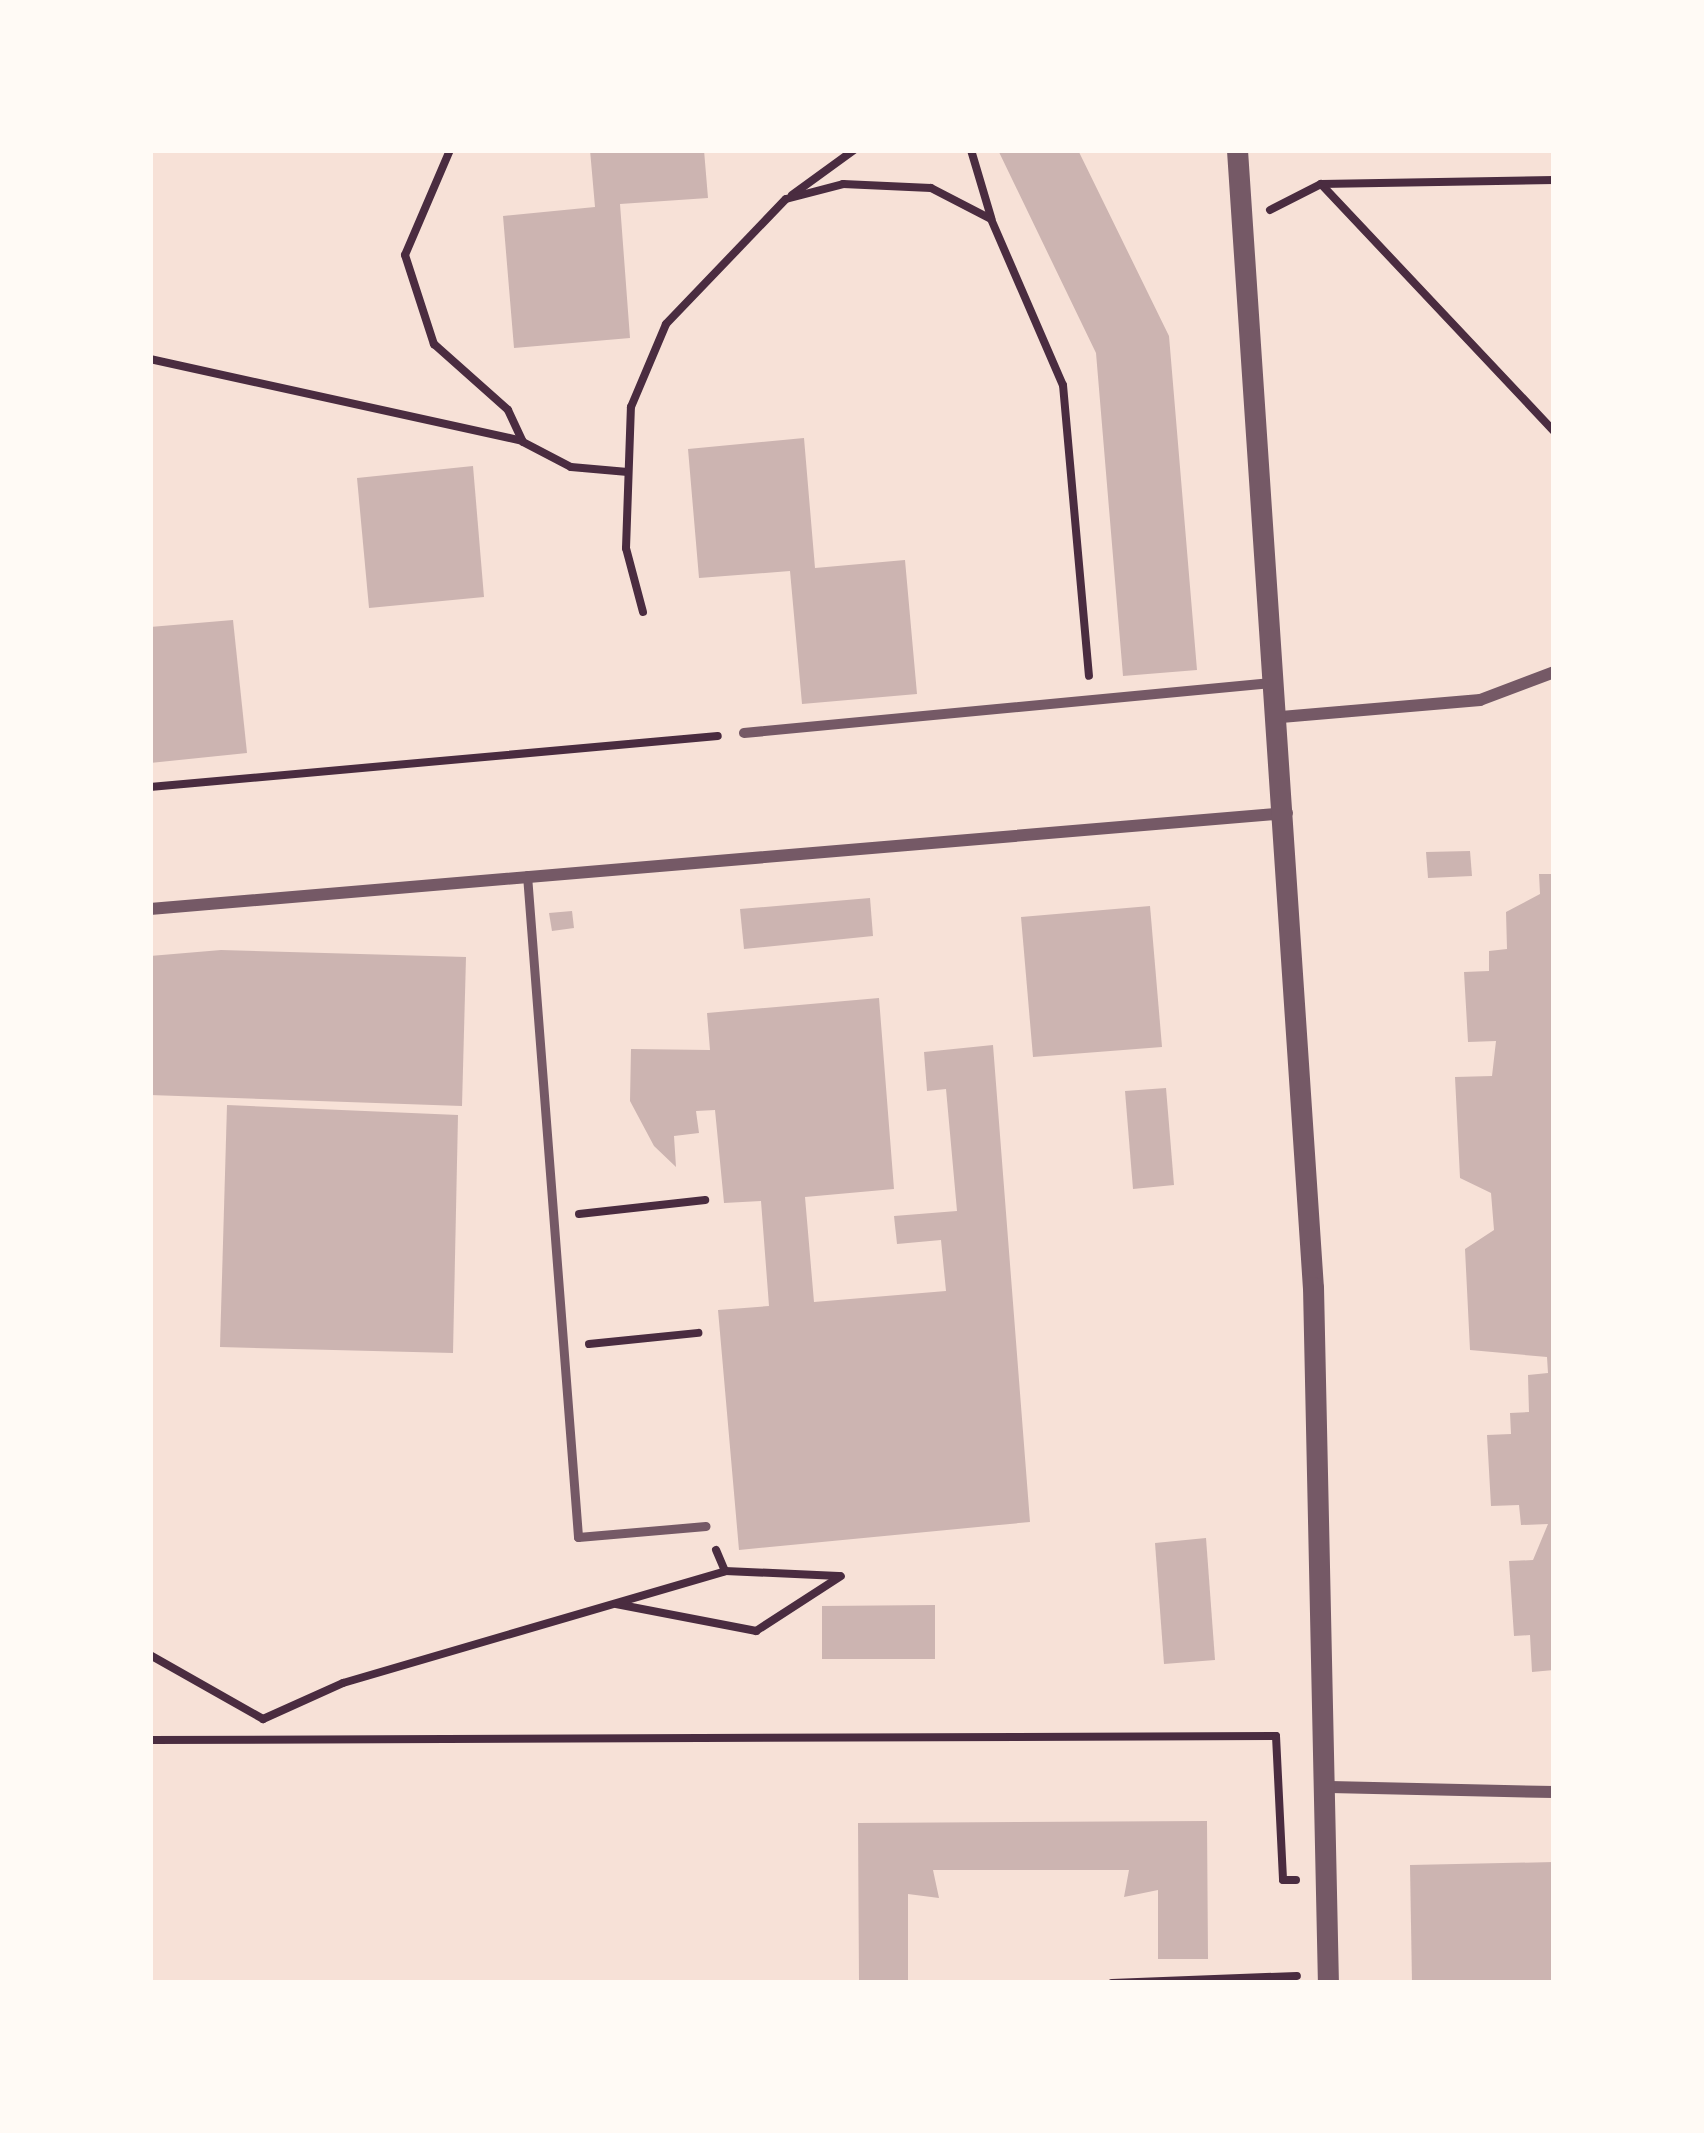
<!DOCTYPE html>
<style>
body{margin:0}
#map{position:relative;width:1704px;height:2133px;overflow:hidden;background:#f7e1d7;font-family:"PT Serif",serif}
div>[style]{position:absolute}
.building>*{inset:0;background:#ccb4b1}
.path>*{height:8px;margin:-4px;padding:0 4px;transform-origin:4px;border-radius:4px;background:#4a2c40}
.service>*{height:9px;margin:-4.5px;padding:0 4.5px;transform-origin:4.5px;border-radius:4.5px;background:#755966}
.pedestrian>*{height:10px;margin:-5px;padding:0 5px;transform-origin:5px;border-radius:5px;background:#755966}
.minor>*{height:12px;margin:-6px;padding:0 6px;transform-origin:6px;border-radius:6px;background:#755966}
.tertiary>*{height:21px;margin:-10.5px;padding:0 10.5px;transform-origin:10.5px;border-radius:10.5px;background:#755966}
span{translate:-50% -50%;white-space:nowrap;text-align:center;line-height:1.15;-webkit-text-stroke:12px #fffaf5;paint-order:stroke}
.frame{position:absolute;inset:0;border:153px solid #fffaf5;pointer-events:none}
</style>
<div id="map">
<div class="building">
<i style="clip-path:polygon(590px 150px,704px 150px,708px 198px,620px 204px,630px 338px,514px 348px,503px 216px,595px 207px)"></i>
<i style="clip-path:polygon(998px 150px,1078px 150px,1169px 336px,1197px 670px,1123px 676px,1096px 353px)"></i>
<i style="clip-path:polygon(804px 438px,815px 568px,905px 560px,917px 694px,802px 704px,790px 571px,699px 578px,688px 449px)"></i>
<i style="clip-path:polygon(473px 466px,484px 597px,369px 608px,357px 478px)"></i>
<i style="clip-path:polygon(233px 620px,247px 753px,150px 763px,150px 627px)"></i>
<i style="clip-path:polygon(1470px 851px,1472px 876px,1428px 878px,1426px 852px)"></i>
<i style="clip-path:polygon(1539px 874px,1554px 874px,1554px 1670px,1532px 1672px,1530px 1635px,1514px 1636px,1509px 1561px,1533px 1560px,1548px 1524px,1521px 1525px,1519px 1505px,1491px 1506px,1487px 1435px,1511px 1434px,1510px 1413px,1529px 1412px,1528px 1375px,1548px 1373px,1547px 1357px,1470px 1350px,1465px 1249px,1494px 1230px,1491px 1193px,1460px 1178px,1455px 1077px,1492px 1076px,1496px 1041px,1468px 1042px,1464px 972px,1489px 971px,1489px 951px,1507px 949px,1506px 912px,1540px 894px)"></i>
<i style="clip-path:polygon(870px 898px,873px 936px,744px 949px,740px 909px)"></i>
<i style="clip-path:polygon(1150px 906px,1162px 1047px,1033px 1057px,1021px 917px)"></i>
<i style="clip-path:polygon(572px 911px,574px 928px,552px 931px,549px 913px)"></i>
<i style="clip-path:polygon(221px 950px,466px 957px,462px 1106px,150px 1095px,150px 956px)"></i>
<i style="clip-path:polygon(879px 998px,894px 1189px,805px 1197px,814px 1302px,946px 1291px,941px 1240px,897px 1244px,894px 1216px,957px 1211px,946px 1089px,927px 1091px,924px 1052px,993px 1045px,1030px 1522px,739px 1550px,718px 1310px,769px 1306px,761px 1201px,724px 1203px,715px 1110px,696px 1111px,699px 1133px,674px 1136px,676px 1167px,654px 1146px,630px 1101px,631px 1049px,710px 1050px,707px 1013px)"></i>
<i style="clip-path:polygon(1166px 1088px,1174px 1185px,1133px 1189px,1125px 1091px)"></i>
<i style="clip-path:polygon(227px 1105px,458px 1115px,453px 1353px,220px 1347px)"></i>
<i style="clip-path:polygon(1206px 1538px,1215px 1660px,1164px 1664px,1155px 1543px)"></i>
<i style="clip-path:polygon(935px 1605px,935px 1659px,822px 1659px,822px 1606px)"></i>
<i style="clip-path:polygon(1207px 1821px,1208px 1959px,1158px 1959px,1158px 1890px,1124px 1897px,1129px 1870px,933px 1870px,939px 1898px,908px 1894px,908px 1983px,859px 1983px,858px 1823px)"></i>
<i style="clip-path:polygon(1554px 1862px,1554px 1983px,1412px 1983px,1410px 1865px)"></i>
</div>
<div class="path">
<i style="left:450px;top:150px;width:114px;rotate:113.2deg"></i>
<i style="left:405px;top:255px;width:94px;rotate:72deg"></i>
<i style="left:434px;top:344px;width:99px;rotate:41.7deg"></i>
<i style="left:508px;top:410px;width:35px;rotate:65deg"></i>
<i style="left:523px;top:442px;width:54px;rotate:27.5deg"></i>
<i style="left:571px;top:467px;width:57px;rotate:5deg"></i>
<i style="left:971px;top:150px;width:70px;rotate:73.4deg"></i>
<i style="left:1321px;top:184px;width:340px;rotate:46.7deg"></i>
<i style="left:792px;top:195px;width:77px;rotate:-36deg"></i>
<i style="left:1270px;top:210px;width:57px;rotate:-27deg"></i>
<i style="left:1321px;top:184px;width:233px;rotate:-1deg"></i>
<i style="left:150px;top:359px;width:381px;rotate:12.4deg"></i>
<i style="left:643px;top:612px;width:66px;rotate:-104.9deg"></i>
<i style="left:626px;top:548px;width:141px;rotate:-88deg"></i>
<i style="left:631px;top:407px;width:90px;rotate:-67.1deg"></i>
<i style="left:666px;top:324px;width:173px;rotate:-46.2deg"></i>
<i style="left:786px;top:199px;width:59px;rotate:-14.7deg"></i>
<i style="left:843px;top:184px;width:88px;rotate:2.6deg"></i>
<i style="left:931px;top:188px;width:68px;rotate:27.3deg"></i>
<i style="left:991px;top:219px;width:181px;rotate:66.6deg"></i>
<i style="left:1063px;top:385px;width:292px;rotate:84.9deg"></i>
<i style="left:150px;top:787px;width:570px;rotate:-5.13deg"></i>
<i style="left:579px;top:1214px;width:127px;rotate:-6.3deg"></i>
<i style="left:589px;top:1344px;width:110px;rotate:-5.8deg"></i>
<i style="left:725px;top:1571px;width:114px;rotate:2.5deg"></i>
<i style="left:616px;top:1604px;width:143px;rotate:10.9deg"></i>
<i style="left:756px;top:1631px;width:101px;rotate:-32.9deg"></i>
<i style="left:150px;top:1655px;width:130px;rotate:29.5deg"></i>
<i style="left:263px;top:1719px;width:88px;rotate:-24.2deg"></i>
<i style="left:343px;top:1683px;width:398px;rotate:-16.3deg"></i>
<i style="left:725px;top:1571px;width:23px;rotate:-113deg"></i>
<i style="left:150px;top:1740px;width:1126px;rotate:-0.2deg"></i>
<i style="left:1276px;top:1736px;width:144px;rotate:87.2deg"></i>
<i style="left:1283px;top:1880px;width:13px"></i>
<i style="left:1112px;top:1983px;width:185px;rotate:-2.2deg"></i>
</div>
<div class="service">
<i style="left:527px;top:875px;width:664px;rotate:85.59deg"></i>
<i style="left:578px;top:1537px;width:128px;rotate:-4.9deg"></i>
</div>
<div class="pedestrian">
<i style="left:744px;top:733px;width:530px;rotate:-5.41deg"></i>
</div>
<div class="minor">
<i style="left:1281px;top:717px;width:200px;rotate:-4.9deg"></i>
<i style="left:1480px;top:700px;width:79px;rotate:-20.7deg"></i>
<i style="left:150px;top:909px;width:1141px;rotate:-4.83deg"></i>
<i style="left:1330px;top:1787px;width:224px;rotate:1.3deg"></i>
</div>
<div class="tertiary">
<i style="left:1237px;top:150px;width:1140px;rotate:86.18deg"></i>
<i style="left:1313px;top:1287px;width:696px;rotate:88.77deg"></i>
</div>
<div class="frame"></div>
</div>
